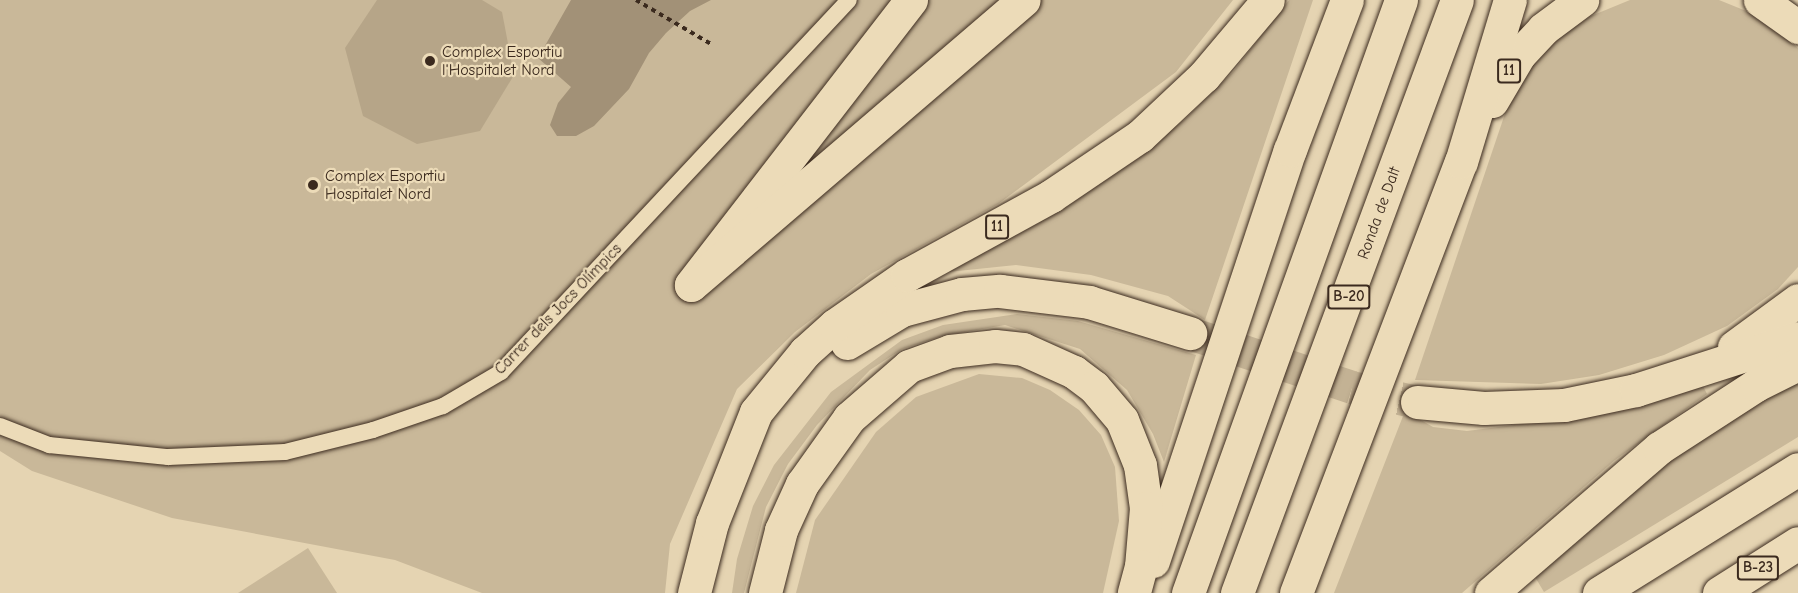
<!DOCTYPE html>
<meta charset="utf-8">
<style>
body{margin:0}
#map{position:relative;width:1798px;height:593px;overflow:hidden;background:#e5d4b2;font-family:"Comic Neue",sans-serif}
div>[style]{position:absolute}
.green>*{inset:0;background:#c9b899}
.water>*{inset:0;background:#a29177}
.building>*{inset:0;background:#b6a588}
.highway-tunnel>*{height:33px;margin-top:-16.5px;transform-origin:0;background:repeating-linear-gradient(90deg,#c3b294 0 33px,transparent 0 49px)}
.path>*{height:4px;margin-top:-2px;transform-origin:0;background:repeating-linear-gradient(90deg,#3b2a1e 0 4.5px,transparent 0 9px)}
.roads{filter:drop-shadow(0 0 2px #3b2a1e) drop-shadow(0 0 2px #3b2a1e)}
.lane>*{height:16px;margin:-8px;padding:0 8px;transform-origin:8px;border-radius:8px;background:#ecdbb8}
.street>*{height:33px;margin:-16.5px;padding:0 16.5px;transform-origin:16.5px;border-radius:16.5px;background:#ecdbb8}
.highway>*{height:33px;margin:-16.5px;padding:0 16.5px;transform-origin:16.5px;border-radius:16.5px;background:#ecdbb8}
.dots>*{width:16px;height:16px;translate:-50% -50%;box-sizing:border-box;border:3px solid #ecdbb8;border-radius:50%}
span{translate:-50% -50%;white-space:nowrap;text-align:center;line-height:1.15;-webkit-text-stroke:4.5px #ecdbb8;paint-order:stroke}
.shield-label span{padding:2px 4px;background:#ecdbb8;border:2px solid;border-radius:4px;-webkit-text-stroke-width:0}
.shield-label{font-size:15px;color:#3b2a1e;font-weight:700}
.poi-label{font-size:16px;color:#3b2a1e}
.left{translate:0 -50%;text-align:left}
.street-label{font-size:16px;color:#3b2a1e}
</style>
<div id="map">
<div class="green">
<i style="clip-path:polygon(0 0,1233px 0,1176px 72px,998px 204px,871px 274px,795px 332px,737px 389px,670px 544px,665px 593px,482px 593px,395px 560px,172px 518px,32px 471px,0 451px)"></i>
<i style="clip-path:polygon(1289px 0,1313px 0,1205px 320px,1168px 296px,1091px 275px,1016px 265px,948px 272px,1126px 165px,1184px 120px,1233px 72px)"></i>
<i style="clip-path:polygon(1630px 0,1719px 0,1756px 15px,1798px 48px,1798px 267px,1778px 289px,1727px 326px,1664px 355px,1599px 375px,1541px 384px,1415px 380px,1514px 87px,1534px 59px,1558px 37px,1591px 16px)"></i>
<i style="clip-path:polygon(1017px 314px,1078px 321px,1196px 355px,1164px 462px,1153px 434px,1127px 390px,1080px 349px,1005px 325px,942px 336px,902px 349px,870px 370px,817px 425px,788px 464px,766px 507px,744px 593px,732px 593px,737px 559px,753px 506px,774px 465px,831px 392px,902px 340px,943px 325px)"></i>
<i style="clip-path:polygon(979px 374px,1022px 378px,1050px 390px,1079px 410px,1101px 435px,1115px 467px,1119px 521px,1103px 593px,796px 593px,815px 520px,876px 432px,916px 397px)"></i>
<i style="clip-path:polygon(1798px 377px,1798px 437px,1544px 592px,1532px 572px,1680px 451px)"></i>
<i style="clip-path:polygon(1702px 384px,1707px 394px,1615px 460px,1462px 593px,1334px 593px,1405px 411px,1433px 427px,1467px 431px,1599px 414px)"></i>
<i style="clip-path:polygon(308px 548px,337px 593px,238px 593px)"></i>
</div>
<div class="water">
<i style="clip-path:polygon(571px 0,711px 0,690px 11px,666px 33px,649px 53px,629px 89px,594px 126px,576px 136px,557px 136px,550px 125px,558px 103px,571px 87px,538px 58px)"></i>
</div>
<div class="building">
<i style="clip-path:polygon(377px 0,482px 0,502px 12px,514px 75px,480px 131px,417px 144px,363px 116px,345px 48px)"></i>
</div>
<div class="highway-tunnel">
<i style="left:1190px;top:333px;width:171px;rotate:18.4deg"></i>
<i style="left:1352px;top:387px;width:67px;rotate:13deg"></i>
</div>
<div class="path">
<i style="left:636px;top:0;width:87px;rotate:30.4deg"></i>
</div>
<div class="roads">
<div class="lane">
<i style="left:0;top:426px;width:53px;rotate:21.2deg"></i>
<i style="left:49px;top:445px;width:120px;rotate:5.8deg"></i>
<i style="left:168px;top:457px;width:117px;rotate:-2.4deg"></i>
<i style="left:285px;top:452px;width:91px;rotate:-14deg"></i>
<i style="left:373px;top:430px;width:74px;rotate:-18.9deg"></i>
<i style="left:443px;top:406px;width:67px;rotate:-30.4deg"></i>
<i style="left:501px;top:372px;width:509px;rotate:-46.91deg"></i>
</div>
<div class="street">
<i style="left:911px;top:0;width:360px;rotate:127.7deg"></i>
<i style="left:691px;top:285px;width:438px;rotate:-40.6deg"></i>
</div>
<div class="highway">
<i style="left:1760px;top:0;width:47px;rotate:35.4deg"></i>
<i style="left:1492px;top:101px;width:53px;rotate:-59.6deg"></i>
<i style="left:1519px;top:55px;width:35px;rotate:-47deg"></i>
<i style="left:1543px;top:29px;width:49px;rotate:-36.6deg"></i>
<i style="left:847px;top:343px;width:64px;rotate:-31deg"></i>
<i style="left:902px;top:310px;width:62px;rotate:-14.9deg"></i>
<i style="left:962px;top:294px;width:38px;rotate:-5deg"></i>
<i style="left:1000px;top:291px;width:90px;rotate:7deg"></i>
<i style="left:1089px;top:302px;width:106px;rotate:17.1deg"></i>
<i style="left:1734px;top:347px;width:79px;rotate:-36.3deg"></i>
<i style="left:1417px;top:402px;width:67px;rotate:5.1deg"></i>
<i style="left:1484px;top:408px;width:80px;rotate:-2.1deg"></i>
<i style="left:1564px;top:405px;width:74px;rotate:-11.8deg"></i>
<i style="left:1636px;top:390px;width:170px;rotate:-17.8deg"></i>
<i style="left:1153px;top:561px;width:433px;rotate:-71.6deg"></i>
<i style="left:1290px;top:150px;width:160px;rotate:-69.2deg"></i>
<i style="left:694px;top:593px;width:72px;rotate:-75.6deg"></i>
<i style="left:712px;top:523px;width:119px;rotate:-68.4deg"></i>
<i style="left:756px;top:412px;width:77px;rotate:-50.8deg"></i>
<i style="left:805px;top:352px;width:40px;rotate:-42deg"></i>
<i style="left:835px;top:325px;width:88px;rotate:-34.8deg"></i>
<i style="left:907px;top:275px;width:164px;rotate:-28.7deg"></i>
<i style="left:1051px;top:196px;width:107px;rotate:-34deg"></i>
<i style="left:1140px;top:136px;width:88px;rotate:-43.2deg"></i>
<i style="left:1204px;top:76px;width:99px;rotate:-49.9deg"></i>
<i style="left:765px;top:593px;width:65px;rotate:-75.7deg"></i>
<i style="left:781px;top:530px;width:51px;rotate:-65.5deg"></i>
<i style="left:802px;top:484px;width:81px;rotate:-54.5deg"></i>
<i style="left:849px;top:418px;width:79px;rotate:-40.9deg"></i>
<i style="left:909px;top:366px;width:44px;rotate:-20.1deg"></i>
<i style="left:950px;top:351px;width:45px;rotate:-6.3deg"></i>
<i style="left:995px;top:346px;width:28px;rotate:6deg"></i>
<i style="left:1023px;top:349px;width:56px;rotate:24.3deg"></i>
<i style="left:1074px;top:372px;width:25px;rotate:37deg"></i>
<i style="left:1094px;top:387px;width:43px;rotate:49.7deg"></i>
<i style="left:1122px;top:420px;width:48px;rotate:68.2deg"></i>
<i style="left:1140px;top:465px;width:43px;rotate:82.1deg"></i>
<i style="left:1146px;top:508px;width:58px;rotate:94.9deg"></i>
<i style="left:1141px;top:566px;width:28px;rotate:105deg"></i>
<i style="left:1188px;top:593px;width:630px;rotate:-70.24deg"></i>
<i style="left:1237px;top:593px;width:632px;rotate:-69.65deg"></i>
<i style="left:1296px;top:593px;width:462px;rotate:-69.1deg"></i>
<i style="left:1461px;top:162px;width:169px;rotate:-73.2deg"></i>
<i style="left:1491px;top:593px;width:222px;rotate:-40.8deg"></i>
<i style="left:1659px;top:448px;width:116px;rotate:-33deg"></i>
<i style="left:1756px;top:385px;width:47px;rotate:-26.6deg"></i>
<i style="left:1599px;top:593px;width:234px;rotate:-31.9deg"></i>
<i style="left:1719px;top:593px;width:93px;rotate:-32.3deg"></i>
</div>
</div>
<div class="dots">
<i style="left:430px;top:61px;background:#3b2a1e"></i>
<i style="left:313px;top:185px;background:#3b2a1e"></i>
</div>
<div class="shield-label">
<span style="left:1509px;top:71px">11</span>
<span style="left:997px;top:227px">11</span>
<span style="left:1349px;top:297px">B-20</span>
<span style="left:1758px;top:568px">B-23</span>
</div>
<div class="poi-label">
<span class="left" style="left:442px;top:61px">Complex Esportiu<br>l'Hospitalet Nord</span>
<span class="left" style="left:325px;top:185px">Complex Esportiu<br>Hospitalet Nord</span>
</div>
<div class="street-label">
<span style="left:1379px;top:213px;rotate:-70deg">Ronda de Dalt</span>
<span style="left:558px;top:309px;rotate:-46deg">Carrer dels Jocs Olímpics</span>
</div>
</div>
